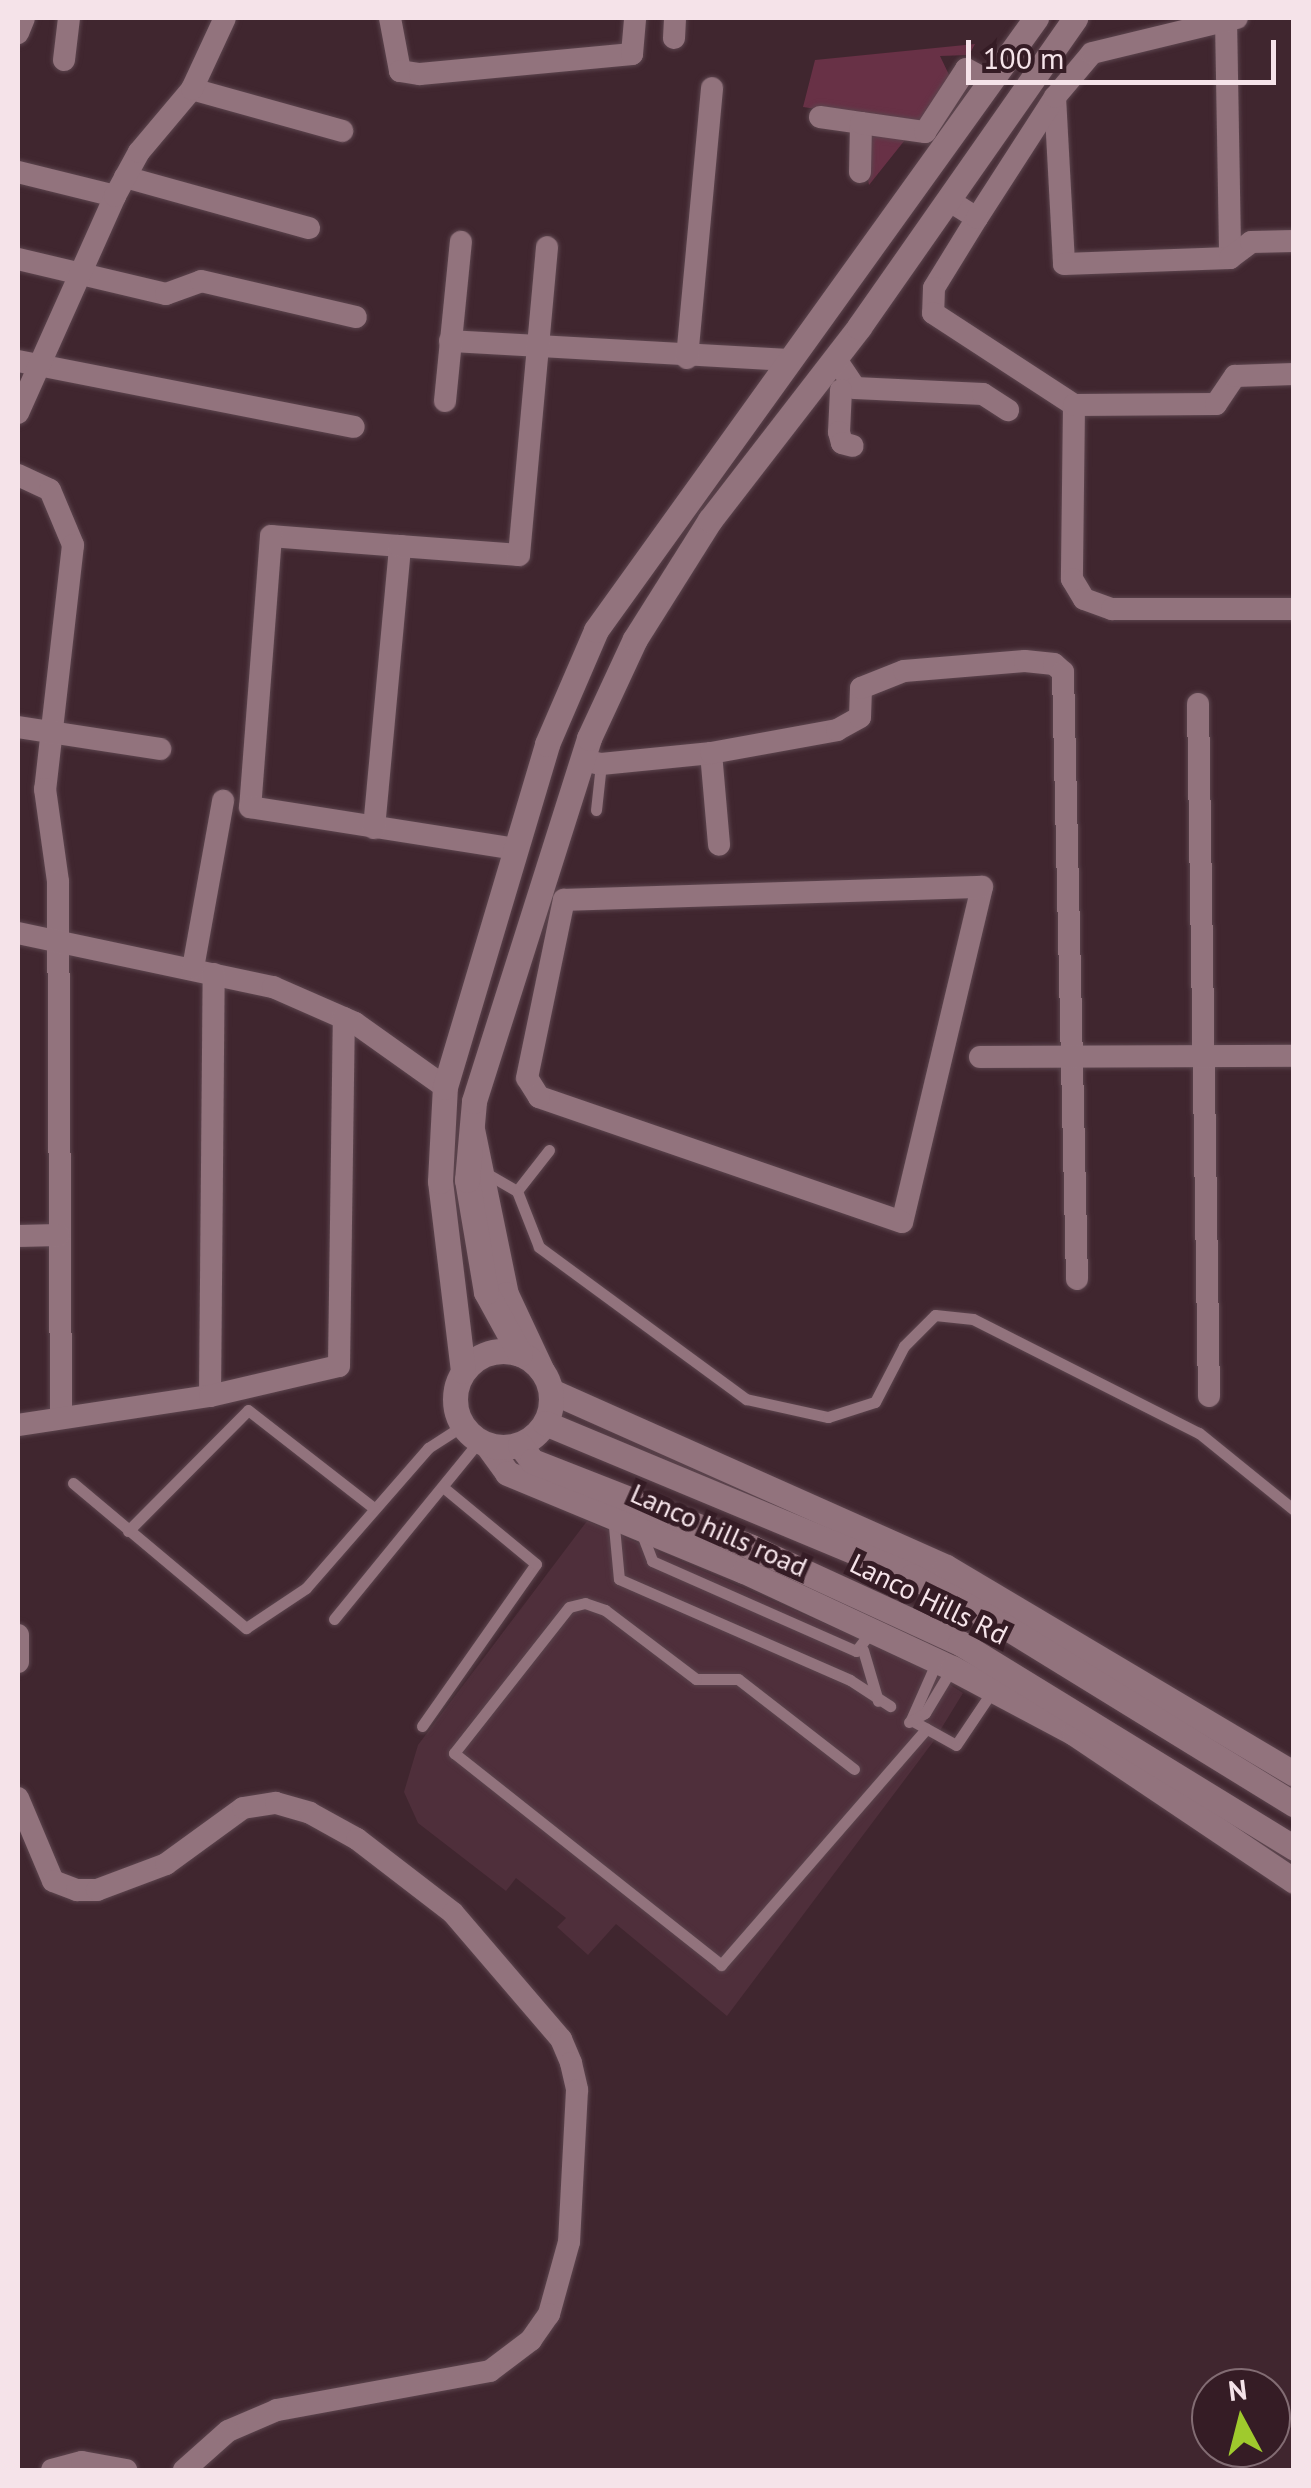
<!DOCTYPE html>
<style>
body{margin:0}
#map{position:relative;width:1311px;height:2488px;overflow:hidden;background:#40262f;font-family:"PT Sans",sans-serif}
div>[style]{position:absolute}
.built>*{inset:0;background:#4f2f3b}
.green>*{inset:0;background:#683146}
.roads{filter:drop-shadow(0 0 2px #5c454e) drop-shadow(0 0 2px #5c454e)}
.service>*{height:11px;margin:-5.5px;padding:0 5.5px;transform-origin:5.5px;border-radius:5.5px;background:#92737d}
.minor>*{height:22px;margin:-11px;padding:0 11px;transform-origin:11px;border-radius:11px;background:#92737d}
.tertiary>*{height:25px;margin:-12.5px;padding:0 12.5px;transform-origin:12.5px;border-radius:12.5px;background:#92737d}
.secondary>*{height:25px;margin:-12.5px;padding:0 12.5px;transform-origin:12.5px;border-radius:12.5px;background:#92737d}
.secondary>.ring{margin:-12.5px;padding:0;box-sizing:content-box;background:none;border:25px solid #92737d;border-radius:50%}
span{translate:-50% -50%;white-space:nowrap;text-align:center;line-height:1.15;-webkit-text-stroke:10px #351c25;paint-order:stroke}
.street-label{font-size:28px;color:#f5e3e9}
.frame{position:absolute;inset:0;border:20px solid #f5e3e9;pointer-events:none}
.north{position:absolute;left:1191px;top:2368px;width:100px;height:100px;box-sizing:border-box;background:#351c25;border:2px solid #826c73;border-radius:50%;rotate:353deg;font-size:28px;font-weight:700;line-height:40px;text-align:center;color:#f5e3e9}
.north::after{content:'';display:block;margin:auto;width:35px;height:45px;background:#9fca2d;clip-path:polygon(50% 0,100% 100%,50% 72%,0 100%)}
.scale{position:absolute;left:966px;top:40px;width:310px;height:45px;box-sizing:border-box;border:5px solid #f5e3e9;border-top:0;padding-left:12px;font-size:30px;line-height:35px;white-space:nowrap;color:#f5e3e9;-webkit-text-stroke:8px #351c25;paint-order:stroke}
</style>
<div id="map">
<div class="built">
<i style="clip-path:polygon(587px 1521px,914px 1662px,963px 1693px,933px 1742px,727px 2016px,616px 1924px,588px 1955px,557px 1927px,566px 1918px,516px 1878px,506px 1891px,418px 1823px,404px 1792px,418px 1745px)"></i>
</div>
<div class="green">
<i style="clip-path:polygon(975px 44px,969px 55px,940px 56px,952px 81px,869px 185px,856px 115px,803px 107px,815px 60px)"></i>
</div>
<div class="roads">
<div class="service">
<i style="left:596px;top:810px;width:46px;rotate:-83.8deg"></i>
<i style="left:549px;top:1150px;width:52px;rotate:128deg"></i>
<i style="left:517px;top:1191px;width:60px;rotate:68.6deg"></i>
<i style="left:539px;top:1247px;width:257px;rotate:36.3deg"></i>
<i style="left:746px;top:1399px;width:84px;rotate:12.4deg"></i>
<i style="left:828px;top:1417px;width:49px;rotate:-17.7deg"></i>
<i style="left:875px;top:1402px;width:63px;rotate:-62.6deg"></i>
<i style="left:904px;top:1346px;width:44px;rotate:-45deg"></i>
<i style="left:935px;top:1315px;width:38px;rotate:6deg"></i>
<i style="left:973px;top:1319px;width:253px;rotate:26.8deg"></i>
<i style="left:1199px;top:1433px;width:122px;rotate:39deg"></i>
<i style="left:484px;top:1172px;width:38px;rotate:30deg"></i>
<i style="left:73px;top:1483px;width:226px;rotate:40deg"></i>
<i style="left:246px;top:1628px;width:72px;rotate:-33.7deg"></i>
<i style="left:306px;top:1588px;width:186px;rotate:-48.9deg"></i>
<i style="left:428px;top:1448px;width:40px;rotate:-32.9deg"></i>
<i style="left:613px;top:1516px;width:63px;rotate:84.6deg"></i>
<i style="left:619px;top:1579px;width:252px;rotate:23.6deg"></i>
<i style="left:850px;top:1680px;width:48px;rotate:33deg"></i>
<i style="left:640px;top:1529px;width:34px;rotate:69deg"></i>
<i style="left:652px;top:1561px;width:223px;rotate:23.8deg"></i>
<i style="left:856px;top:1651px;width:24px;rotate:-52deg"></i>
<i style="left:128px;top:1531px;width:170px;rotate:-45.2deg"></i>
<i style="left:248px;top:1410px;width:160px;rotate:37.9deg"></i>
<i style="left:334px;top:1619px;width:230px;rotate:-50.8deg"></i>
<i style="left:863px;top:1650px;width:53px;rotate:73.6deg"></i>
<i style="left:937px;top:1661px;width:64px;rotate:113.8deg"></i>
<i style="left:911px;top:1720px;width:51px;rotate:29.1deg"></i>
<i style="left:956px;top:1745px;width:66px;rotate:-56.1deg"></i>
<i style="left:909px;top:1722px;width:18px;rotate:-29deg"></i>
<i style="left:925px;top:1713px;width:52px;rotate:-59deg"></i>
<i style="left:422px;top:1726px;width:198px;rotate:-54.9deg"></i>
<i style="left:536px;top:1564px;width:121px;rotate:-140.4deg"></i>
<i style="left:854px;top:1769px;width:147px;rotate:-142.2deg"></i>
<i style="left:738px;top:1679px;width:42px;rotate:180deg"></i>
<i style="left:696px;top:1679px;width:114px;rotate:-142.8deg"></i>
<i style="left:605px;top:1610px;width:21px;rotate:-161deg"></i>
<i style="left:585px;top:1603px;width:16px;rotate:166deg"></i>
<i style="left:569px;top:1607px;width:186px;rotate:128.2deg"></i>
<i style="left:454px;top:1753px;width:341px;rotate:38.4deg"></i>
<i style="left:721px;top:1965px;width:313px;rotate:-49deg"></i>
</div>
<div class="minor">
<i style="left:390px;top:18px;width:54px;rotate:79.3deg"></i>
<i style="left:400px;top:71px;width:20px;rotate:9deg"></i>
<i style="left:420px;top:74px;width:213px;rotate:-5.4deg"></i>
<i style="left:632px;top:54px;width:36px;rotate:-85deg"></i>
<i style="left:1226px;top:19px;width:239px;rotate:89deg"></i>
<i style="left:18px;top:33px;width:16px;rotate:-68deg"></i>
<i style="left:674px;top:38px;width:20px;rotate:-87deg"></i>
<i style="left:64px;top:60px;width:42px;rotate:-83.2deg"></i>
<i style="left:192px;top:89px;width:156px;rotate:15.6deg"></i>
<i style="left:1055px;top:97px;width:167px;rotate:86.9deg"></i>
<i style="left:1064px;top:264px;width:166px;rotate:-2.1deg"></i>
<i style="left:1230px;top:258px;width:26px;rotate:-37deg"></i>
<i style="left:1251px;top:242px;width:43px;rotate:-1.3deg"></i>
<i style="left:820px;top:117px;width:41px;rotate:8.3deg"></i>
<i style="left:18px;top:172px;width:100px;rotate:13.9deg"></i>
<i style="left:860px;top:172px;width:49px;rotate:-88.8deg"></i>
<i style="left:861px;top:123px;width:65px;rotate:8deg"></i>
<i style="left:925px;top:132px;width:75px;rotate:-56.9deg"></i>
<i style="left:966px;top:69px;width:26px;rotate:28deg"></i>
<i style="left:125px;top:177px;width:191px;rotate:15.5deg"></i>
<i style="left:948px;top:200px;width:34px;rotate:32deg"></i>
<i style="left:977px;top:218px;width:82px;rotate:121.6deg"></i>
<i style="left:934px;top:288px;width:25px;rotate:92deg"></i>
<i style="left:933px;top:313px;width:168px;rotate:33.1deg"></i>
<i style="left:1074px;top:405px;width:174px;rotate:90.7deg"></i>
<i style="left:1072px;top:579px;width:23px;rotate:59deg"></i>
<i style="left:1084px;top:599px;width:30px;rotate:20deg"></i>
<i style="left:1112px;top:609px;width:182px"></i>
<i style="left:977px;top:218px;width:144px;rotate:-57.2deg"></i>
<i style="left:1055px;top:97px;width:57px;rotate:-49.9deg"></i>
<i style="left:1092px;top:53px;width:149px;rotate:-13.6deg"></i>
<i style="left:18px;top:259px;width:152px;rotate:13.3deg"></i>
<i style="left:166px;top:294px;width:37px;rotate:-20deg"></i>
<i style="left:201px;top:281px;width:159px;rotate:13.1deg"></i>
<i style="left:450px;top:341px;width:337px;rotate:3.2deg"></i>
<i style="left:687px;top:358px;width:271px;rotate:-84.7deg"></i>
<i style="left:835px;top:358px;width:36px;rotate:56deg"></i>
<i style="left:855px;top:388px;width:128px;rotate:2.7deg"></i>
<i style="left:983px;top:394px;width:30px;rotate:33deg"></i>
<i style="left:18px;top:361px;width:342px;rotate:11.1deg"></i>
<i style="left:841px;top:390px;width:42px;rotate:92.7deg"></i>
<i style="left:839px;top:432px;width:11px;rotate:75deg"></i>
<i style="left:842px;top:443px;width:11px;rotate:15deg"></i>
<i style="left:445px;top:401px;width:160px;rotate:-84.3deg"></i>
<i style="left:1074px;top:405px;width:142px;rotate:-0.4deg"></i>
<i style="left:1216px;top:404px;width:34px;rotate:-56deg"></i>
<i style="left:1235px;top:376px;width:59px;rotate:-1.9deg"></i>
<i style="left:18px;top:413px;width:238px;rotate:-65.9deg"></i>
<i style="left:115px;top:196px;width:50px;rotate:-61.4deg"></i>
<i style="left:139px;top:152px;width:82px;rotate:-49.9deg"></i>
<i style="left:192px;top:89px;width:78px;rotate:-65.1deg"></i>
<i style="left:18px;top:475px;width:35px;rotate:25deg"></i>
<i style="left:50px;top:490px;width:60px;rotate:67.3deg"></i>
<i style="left:73px;top:545px;width:246px;rotate:96.5deg"></i>
<i style="left:45px;top:789px;width:94px;rotate:82deg"></i>
<i style="left:58px;top:882px;width:536px;rotate:89.68deg"></i>
<i style="left:400px;top:546px;width:129px;rotate:-175.6deg"></i>
<i style="left:271px;top:536px;width:272px;rotate:94.4deg"></i>
<i style="left:250px;top:807px;width:267px;rotate:9deg"></i>
<i style="left:1198px;top:704px;width:692px;rotate:89.09deg"></i>
<i style="left:18px;top:727px;width:144px;rotate:8.8deg"></i>
<i style="left:711px;top:753px;width:92px;rotate:85deg"></i>
<i style="left:583px;top:760px;width:18px;rotate:13deg"></i>
<i style="left:601px;top:764px;width:111px;rotate:-5.7deg"></i>
<i style="left:711px;top:753px;width:128px;rotate:-10.3deg"></i>
<i style="left:837px;top:730px;width:26px;rotate:-29deg"></i>
<i style="left:860px;top:717px;width:29px;rotate:-88deg"></i>
<i style="left:861px;top:688px;width:46px;rotate:-21.6deg"></i>
<i style="left:904px;top:671px;width:121px;rotate:-4.7deg"></i>
<i style="left:1025px;top:661px;width:29px;rotate:6deg"></i>
<i style="left:1054px;top:664px;width:12px;rotate:42deg"></i>
<i style="left:1063px;top:672px;width:607px;rotate:88.68deg"></i>
<i style="left:374px;top:828px;width:283px;rotate:-84.7deg"></i>
<i style="left:400px;top:546px;width:119px;rotate:4.3deg"></i>
<i style="left:519px;top:555px;width:309px;rotate:-84.8deg"></i>
<i style="left:982px;top:887px;width:344px;rotate:103.4deg"></i>
<i style="left:902px;top:1222px;width:384px;rotate:-161deg"></i>
<i style="left:539px;top:1097px;width:22px;rotate:-122deg"></i>
<i style="left:527px;top:1078px;width:182px;rotate:-78.3deg"></i>
<i style="left:564px;top:900px;width:418px;rotate:-1.8deg"></i>
<i style="left:18px;top:933px;width:261px;rotate:12deg"></i>
<i style="left:273px;top:987px;width:90px;rotate:23.7deg"></i>
<i style="left:355px;top:1023px;width:110px;rotate:35.4deg"></i>
<i style="left:193px;top:968px;width:170px;rotate:-79.8deg"></i>
<i style="left:980px;top:1057px;width:314px;rotate:-0.2deg"></i>
<i style="left:18px;top:1236px;width:41px;rotate:-1.4deg"></i>
<i style="left:210px;top:1396px;width:422px;rotate:-89.5deg"></i>
<i style="left:18px;top:1425px;width:194px;rotate:-8.6deg"></i>
<i style="left:210px;top:1396px;width:132px;rotate:-13.1deg"></i>
<i style="left:339px;top:1366px;width:348px;rotate:-89.2deg"></i>
<i style="left:18px;top:1635px;width:27px;rotate:90deg"></i>
<i style="left:18px;top:1798px;width:90px;rotate:67.1deg"></i>
<i style="left:53px;top:1881px;width:26px;rotate:21deg"></i>
<i style="left:77px;top:1890px;width:20px"></i>
<i style="left:97px;top:1890px;width:74px;rotate:-20.6deg"></i>
<i style="left:166px;top:1864px;width:95px;rotate:-36deg"></i>
<i style="left:243px;top:1808px;width:33px;rotate:-9deg"></i>
<i style="left:276px;top:1803px;width:35px;rotate:16deg"></i>
<i style="left:310px;top:1813px;width:54px;rotate:29deg"></i>
<i style="left:357px;top:1839px;width:121px;rotate:37.6deg"></i>
<i style="left:453px;top:1913px;width:166px;rotate:49.4deg"></i>
<i style="left:561px;top:2039px;width:26px;rotate:67deg"></i>
<i style="left:571px;top:2063px;width:28px;rotate:77deg"></i>
<i style="left:577px;top:2090px;width:152px;rotate:93deg"></i>
<i style="left:569px;top:2242px;width:75px;rotate:105.5deg"></i>
<i style="left:549px;top:2314px;width:32px;rotate:125deg"></i>
<i style="left:531px;top:2340px;width:51px;rotate:142.9deg"></i>
<i style="left:490px;top:2371px;width:217px;rotate:169.6deg"></i>
<i style="left:277px;top:2410px;width:53px;rotate:156.8deg"></i>
<i style="left:228px;top:2431px;width:59px;rotate:138.4deg"></i>
<i style="left:52px;top:2470px;width:31px;rotate:-15deg"></i>
<i style="left:82px;top:2462px;width:45px;rotate:10.3deg"></i>
</div>
<div class="tertiary">
<i style="left:472px;top:1129px;width:168px;rotate:78.4deg"></i>
<i style="left:506px;top:1294px;width:85px;rotate:64.9deg"></i>
<i style="left:551px;top:1391px;width:432px;rotate:24deg"></i>
<i style="left:946px;top:1567px;width:405px;rotate:30.7deg"></i>
<i style="left:487px;top:1445px;width:34px;rotate:54deg"></i>
<i style="left:507px;top:1473px;width:256px;rotate:22.5deg"></i>
<i style="left:744px;top:1571px;width:230px;rotate:25deg"></i>
<i style="left:952px;top:1668px;width:138px;rotate:28deg"></i>
<i style="left:1074px;top:1733px;width:265px;rotate:33.9deg"></i>
</div>
<div class="secondary">
<i class="ring" style="left:455px;top:1351px;width:71px;height:71px"></i>
<i style="left:520px;top:1354px;width:71px;rotate:-118.7deg"></i>
<i style="left:486px;top:1292px;width:114px;rotate:-99.6deg"></i>
<i style="left:467px;top:1180px;width:79px;rotate:-84.9deg"></i>
<i style="left:474px;top:1101px;width:381px;rotate:-72.4deg"></i>
<i style="left:589px;top:738px;width:109px;rotate:-65.1deg"></i>
<i style="left:635px;top:639px;width:141px;rotate:-57.8deg"></i>
<i style="left:710px;top:520px;width:244px;rotate:-52.3deg"></i>
<i style="left:859px;top:327px;width:377px;rotate:-55deg"></i>
<i style="left:463px;top:1371px;width:191px;rotate:-96.9deg"></i>
<i style="left:440px;top:1181px;width:94px;rotate:-87deg"></i>
<i style="left:445px;top:1087px;width:358px;rotate:-73.4deg"></i>
<i style="left:547px;top:744px;width:124px;rotate:-66.7deg"></i>
<i style="left:596px;top:630px;width:754px;rotate:-54.29deg"></i>
<i style="left:545px;top:1423px;width:398px;rotate:22.6deg"></i>
<i style="left:912px;top:1576px;width:101px;rotate:28.3deg"></i>
<i style="left:1001px;top:1624px;width:344px;rotate:31.6deg"></i>
<i style="left:520px;top:1445px;width:20px;rotate:53deg"></i>
<i style="left:532px;top:1461px;width:235px;rotate:21.4deg"></i>
<i style="left:751px;top:1547px;width:230px;rotate:24.7deg"></i>
<i style="left:960px;top:1643px;width:392px;rotate:31.5deg"></i>
</div>
</div>
<div class="street-label">
<span style="left:719px;top:1530px;rotate:24deg">Lanco hills road</span>
<span style="left:929px;top:1599px;rotate:26deg">Lanco Hills Rd</span>
</div>
<div class="frame"></div>
<div class="north">N</div>
<div class="scale">100 m</div>
</div>
